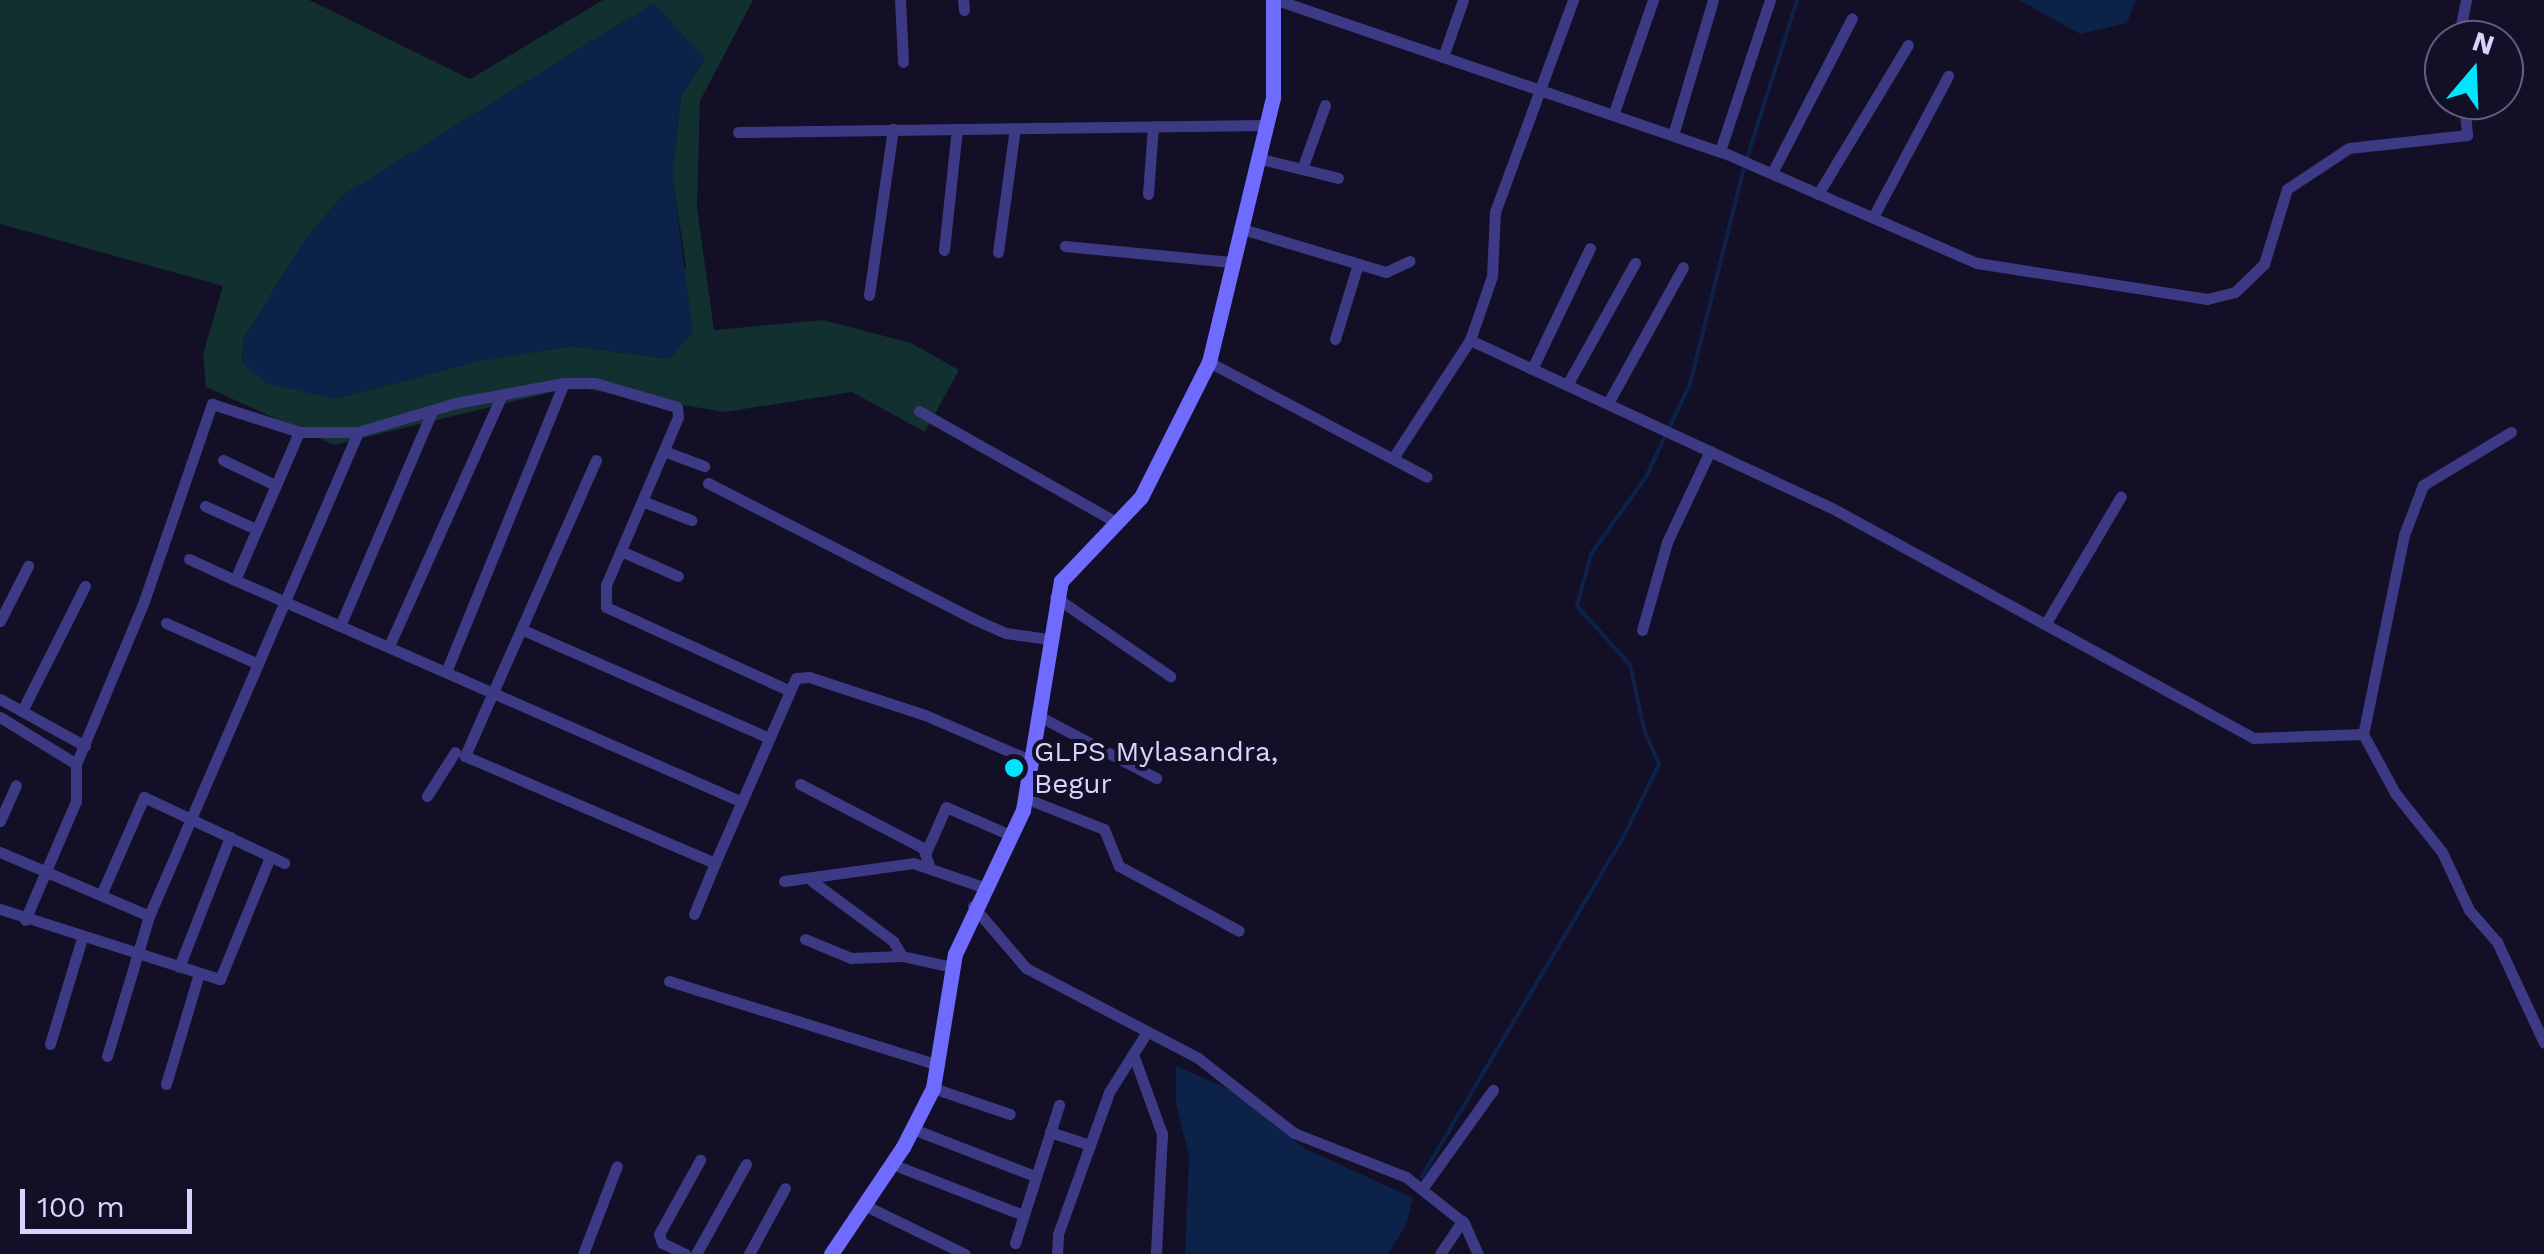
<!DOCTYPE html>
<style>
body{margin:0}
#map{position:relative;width:2544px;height:1254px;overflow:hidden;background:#130f26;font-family:"Work Sans",sans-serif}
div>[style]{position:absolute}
.green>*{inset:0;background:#12302f}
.water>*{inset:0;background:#0c2248}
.stream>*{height:4px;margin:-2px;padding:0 2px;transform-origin:2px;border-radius:2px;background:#0c2248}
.street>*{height:11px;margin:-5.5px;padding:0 5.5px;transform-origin:5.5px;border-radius:5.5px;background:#3d3a85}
.secondary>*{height:15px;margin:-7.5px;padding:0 7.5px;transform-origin:7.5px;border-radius:7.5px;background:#6f6bff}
.dots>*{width:28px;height:28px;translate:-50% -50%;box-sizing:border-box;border:5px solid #130f26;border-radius:50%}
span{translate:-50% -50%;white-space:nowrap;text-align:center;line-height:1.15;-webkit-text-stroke:8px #130f26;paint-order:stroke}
.poi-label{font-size:28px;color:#d9d4ff}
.left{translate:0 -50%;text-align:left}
.north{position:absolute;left:2424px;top:20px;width:100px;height:100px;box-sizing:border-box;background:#130f26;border:2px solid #625e7d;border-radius:50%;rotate:19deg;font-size:28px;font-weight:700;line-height:40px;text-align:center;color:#d9d4ff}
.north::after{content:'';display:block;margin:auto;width:35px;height:45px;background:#00e5ff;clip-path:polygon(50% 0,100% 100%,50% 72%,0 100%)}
.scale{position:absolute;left:20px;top:1189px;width:172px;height:45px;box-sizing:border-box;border:5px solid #d9d4ff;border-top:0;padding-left:12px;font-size:30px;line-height:35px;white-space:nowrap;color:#d9d4ff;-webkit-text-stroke:8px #130f26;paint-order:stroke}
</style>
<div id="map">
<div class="green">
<i style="clip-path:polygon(evenodd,0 0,309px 0,470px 79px,603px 0,753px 0,700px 101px,697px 208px,714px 330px,823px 320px,911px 343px,959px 370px,925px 432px,852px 392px,725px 412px,573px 387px,334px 445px,206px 387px,203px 354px,223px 286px,0 224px,0 0,626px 20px,705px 59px,681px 97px,672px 175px,686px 266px,670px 359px,572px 346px,483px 360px,334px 399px,242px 362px,244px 338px,303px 243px,342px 196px,626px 20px)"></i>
</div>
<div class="water">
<i style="clip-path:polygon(2019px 0,2136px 0,2127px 23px,2080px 34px)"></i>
<i style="clip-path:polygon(654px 3px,705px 59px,681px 97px,672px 174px,693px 332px,670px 359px,572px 346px,483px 360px,334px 399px,266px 383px,242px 362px,244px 338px,303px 243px,342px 196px)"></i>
<i style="clip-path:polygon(1176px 1066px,1231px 1090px,1304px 1148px,1413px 1198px,1406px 1225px,1388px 1254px,1185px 1254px,1189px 1156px,1176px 1103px)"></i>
</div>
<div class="stream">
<i style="left:1747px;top:158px;width:166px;rotate:-72.4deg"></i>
<i style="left:1422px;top:1176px;width:395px;rotate:-59.3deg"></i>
<i style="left:1624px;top:836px;width:80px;rotate:-64.1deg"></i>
<i style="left:1659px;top:764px;width:34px;rotate:-114deg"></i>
<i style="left:1645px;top:733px;width:70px;rotate:-102.4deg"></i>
<i style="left:1630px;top:665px;width:79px;rotate:-131.9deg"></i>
<i style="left:1577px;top:606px;width:54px;rotate:-74.9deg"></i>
<i style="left:1591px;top:554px;width:95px;rotate:-54.5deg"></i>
<i style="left:1646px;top:477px;width:103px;rotate:-64.7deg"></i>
<i style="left:1690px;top:384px;width:224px;rotate:-76deg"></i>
</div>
<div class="street">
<i style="left:900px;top:0;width:62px;rotate:87.2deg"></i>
<i style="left:963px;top:0;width:10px;rotate:84deg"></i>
<i style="left:1277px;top:0;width:476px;rotate:18.9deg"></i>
<i style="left:1727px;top:154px;width:273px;rotate:23.6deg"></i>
<i style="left:1977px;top:263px;width:233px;rotate:8.9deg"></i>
<i style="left:2207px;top:299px;width:29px;rotate:-14deg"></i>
<i style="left:2235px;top:292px;width:40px;rotate:-44deg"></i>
<i style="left:2264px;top:264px;width:78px;rotate:-73deg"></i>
<i style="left:2287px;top:189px;width:74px;rotate:-33.5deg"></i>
<i style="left:2349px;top:148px;width:119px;rotate:-6.3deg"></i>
<i style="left:2467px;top:135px;width:35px;rotate:-95deg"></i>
<i style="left:2458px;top:40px;width:41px;rotate:-78.7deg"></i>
<i style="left:1443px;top:57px;width:60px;rotate:-70.7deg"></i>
<i style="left:1613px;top:115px;width:122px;rotate:-70.8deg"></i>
<i style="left:738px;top:132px;width:527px;rotate:-0.76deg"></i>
<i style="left:1673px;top:135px;width:141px;rotate:-73.5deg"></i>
<i style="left:1720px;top:151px;width:159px;rotate:-71.7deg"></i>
<i style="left:1257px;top:158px;width:46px;rotate:13.7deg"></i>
<i style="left:1302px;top:169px;width:68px;rotate:-70.2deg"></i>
<i style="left:1302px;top:169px;width:37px;rotate:14deg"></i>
<i style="left:1772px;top:173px;width:174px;rotate:-62.7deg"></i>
<i style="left:1148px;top:194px;width:68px;rotate:-85.8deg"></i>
<i style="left:1818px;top:194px;width:174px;rotate:-58.9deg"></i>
<i style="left:1873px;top:217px;width:160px;rotate:-62deg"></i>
<i style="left:1239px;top:228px;width:153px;rotate:16.7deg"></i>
<i style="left:1386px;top:272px;width:26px;rotate:-25deg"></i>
<i style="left:1065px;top:246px;width:167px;rotate:5.5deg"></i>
<i style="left:944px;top:250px;width:122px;rotate:-83.9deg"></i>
<i style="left:998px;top:252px;width:125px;rotate:-82.2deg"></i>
<i style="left:869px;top:295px;width:168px;rotate:-81.8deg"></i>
<i style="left:1335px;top:339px;width:78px;rotate:-73deg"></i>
<i style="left:1470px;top:340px;width:397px;rotate:24.9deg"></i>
<i style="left:1830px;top:507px;width:482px;rotate:28.6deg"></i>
<i style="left:2253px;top:738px;width:110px;rotate:-2.1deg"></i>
<i style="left:1209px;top:362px;width:246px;rotate:27.8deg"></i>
<i style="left:1532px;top:369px;width:134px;rotate:-64.4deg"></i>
<i style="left:1567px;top:385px;width:140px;rotate:-60.9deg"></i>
<i style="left:1608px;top:403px;width:155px;rotate:-61.1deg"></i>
<i style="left:919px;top:411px;width:226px;rotate:29.4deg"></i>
<i style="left:299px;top:432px;width:161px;rotate:113.4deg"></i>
<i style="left:235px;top:580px;width:553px;rotate:23.65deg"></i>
<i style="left:2511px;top:432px;width:103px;rotate:148.9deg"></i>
<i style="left:2423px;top:485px;width:53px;rotate:110.8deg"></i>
<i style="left:2404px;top:535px;width:203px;rotate:101.6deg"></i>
<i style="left:2363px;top:734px;width:67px;rotate:61.5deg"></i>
<i style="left:2395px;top:793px;width:75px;rotate:51.5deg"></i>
<i style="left:2442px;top:852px;width:64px;rotate:65deg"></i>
<i style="left:2469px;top:910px;width:43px;rotate:48.8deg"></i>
<i style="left:2497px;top:942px;width:111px;rotate:65deg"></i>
<i style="left:664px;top:451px;width:43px;rotate:20.6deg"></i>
<i style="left:1393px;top:458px;width:141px;rotate:-56.9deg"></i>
<i style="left:1470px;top:340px;width:68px;rotate:-71deg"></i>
<i style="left:1492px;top:276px;width:64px;rotate:-87.3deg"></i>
<i style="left:1495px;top:212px;width:226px;rotate:-69.8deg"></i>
<i style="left:223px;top:460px;width:58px;rotate:25.7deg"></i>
<i style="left:596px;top:460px;width:324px;rotate:113.9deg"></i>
<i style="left:465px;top:756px;width:272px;rotate:23.2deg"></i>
<i style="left:715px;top:863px;width:202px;rotate:-66.4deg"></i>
<i style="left:796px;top:678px;width:13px;rotate:-4deg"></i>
<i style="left:809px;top:677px;width:122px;rotate:18.1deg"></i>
<i style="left:925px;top:715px;width:114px;rotate:23.2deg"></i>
<i style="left:708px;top:483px;width:299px;rotate:27.1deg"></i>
<i style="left:974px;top:619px;width:35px;rotate:24deg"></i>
<i style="left:1006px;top:633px;width:42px;rotate:8.1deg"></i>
<i style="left:642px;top:501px;width:53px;rotate:21.2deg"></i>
<i style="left:205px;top:506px;width:56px;rotate:24.3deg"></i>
<i style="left:621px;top:551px;width:62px;rotate:23.7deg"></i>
<i style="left:189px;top:559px;width:51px;rotate:24.5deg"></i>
<i style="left:1055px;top:597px;width:140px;rotate:34.5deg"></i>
<i style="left:0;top:621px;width:62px;rotate:-63deg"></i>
<i style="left:166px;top:623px;width:101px;rotate:24deg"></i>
<i style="left:2046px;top:623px;width:147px;rotate:-59.4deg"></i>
<i style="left:340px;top:626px;width:234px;rotate:-66.8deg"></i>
<i style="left:523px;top:630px;width:269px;rotate:23.7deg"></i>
<i style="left:1642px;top:630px;width:91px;rotate:-74.1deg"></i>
<i style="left:1667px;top:542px;width:101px;rotate:-64.7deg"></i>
<i style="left:389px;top:646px;width:273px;rotate:-65.8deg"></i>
<i style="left:446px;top:672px;width:312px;rotate:-67.8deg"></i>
<i style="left:0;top:699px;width:97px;rotate:28.9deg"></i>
<i style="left:22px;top:711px;width:140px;rotate:-63.3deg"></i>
<i style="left:1037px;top:715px;width:135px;rotate:27.9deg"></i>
<i style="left:0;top:717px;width:89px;rotate:31.7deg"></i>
<i style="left:800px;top:784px;width:139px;rotate:27.5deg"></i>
<i style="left:923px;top:848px;width:21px;rotate:71deg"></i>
<i style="left:427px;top:796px;width:52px;rotate:-57.5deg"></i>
<i style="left:1025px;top:798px;width:85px;rotate:21.4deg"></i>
<i style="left:1104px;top:829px;width:40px;rotate:68deg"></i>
<i style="left:1119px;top:866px;width:136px;rotate:28.4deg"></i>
<i style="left:0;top:821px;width:39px;rotate:-66deg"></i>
<i style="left:0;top:852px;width:162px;rotate:23.2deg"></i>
<i style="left:149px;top:916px;width:527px;rotate:-66.64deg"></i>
<i style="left:926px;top:852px;width:49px;rotate:-66deg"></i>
<i style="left:946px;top:807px;width:70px;rotate:23.6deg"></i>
<i style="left:784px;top:881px;width:130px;rotate:-7.9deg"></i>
<i style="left:913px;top:863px;width:74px;rotate:18.9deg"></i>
<i style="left:812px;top:881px;width:101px;rotate:36.5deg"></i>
<i style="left:893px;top:941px;width:17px;rotate:59deg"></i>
<i style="left:101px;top:895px;width:107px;rotate:-66.3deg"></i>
<i style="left:144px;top:797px;width:155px;rotate:25.2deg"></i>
<i style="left:973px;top:906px;width:82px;rotate:49.5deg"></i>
<i style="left:1026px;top:968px;width:194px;rotate:27.6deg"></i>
<i style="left:1198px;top:1058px;width:122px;rotate:38deg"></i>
<i style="left:1294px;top:1133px;width:120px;rotate:21.4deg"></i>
<i style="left:1406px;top:1177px;width:74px;rotate:38.4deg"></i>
<i style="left:1464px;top:1223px;width:34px;rotate:66deg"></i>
<i style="left:0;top:909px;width:231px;rotate:17.7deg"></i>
<i style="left:220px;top:979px;width:132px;rotate:-67.7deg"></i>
<i style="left:694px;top:914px;width:55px;rotate:-67.6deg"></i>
<i style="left:25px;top:920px;width:129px;rotate:-66.8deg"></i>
<i style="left:76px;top:801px;width:37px;rotate:-90deg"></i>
<i style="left:76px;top:764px;width:173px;rotate:-67.3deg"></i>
<i style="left:143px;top:604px;width:212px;rotate:-71deg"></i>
<i style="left:212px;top:404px;width:91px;rotate:17.8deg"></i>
<i style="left:299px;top:432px;width:59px"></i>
<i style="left:358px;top:432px;width:102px;rotate:-16.5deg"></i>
<i style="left:456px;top:403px;width:110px;rotate:-10.5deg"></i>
<i style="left:564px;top:383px;width:31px"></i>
<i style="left:595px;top:383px;width:85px;rotate:16.3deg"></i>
<i style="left:677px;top:407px;width:10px;rotate:84deg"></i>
<i style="left:678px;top:417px;width:183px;rotate:113.2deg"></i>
<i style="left:606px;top:585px;width:22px;rotate:90deg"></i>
<i style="left:606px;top:607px;width:202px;rotate:24.5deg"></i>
<i style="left:805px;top:939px;width:50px;rotate:22.4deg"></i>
<i style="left:851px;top:958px;width:51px;rotate:-2.2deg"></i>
<i style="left:902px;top:956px;width:51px;rotate:12.4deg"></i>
<i style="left:179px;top:967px;width:140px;rotate:-68.6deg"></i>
<i style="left:669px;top:981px;width:283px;rotate:17.3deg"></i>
<i style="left:50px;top:1044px;width:111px;rotate:-73.2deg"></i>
<i style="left:1133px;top:1054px;width:85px;rotate:70.1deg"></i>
<i style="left:1162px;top:1134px;width:120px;rotate:92.9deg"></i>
<i style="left:107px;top:1056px;width:146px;rotate:-73.3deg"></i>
<i style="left:166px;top:1084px;width:116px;rotate:-73.4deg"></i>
<i style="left:933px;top:1088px;width:81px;rotate:18.7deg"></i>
<i style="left:913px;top:1129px;width:131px;rotate:21.1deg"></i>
<i style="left:1050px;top:1132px;width:42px;rotate:18deg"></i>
<i style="left:892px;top:1164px;width:141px;rotate:21.3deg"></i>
<i style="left:1422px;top:1189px;width:122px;rotate:-54.4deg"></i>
<i style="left:864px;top:1205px;width:112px;rotate:25.9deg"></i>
<i style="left:1015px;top:1243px;width:145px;rotate:-72.3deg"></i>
<i style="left:583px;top:1254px;width:94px;rotate:-68.9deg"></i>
<i style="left:685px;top:1254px;width:25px;rotate:-154deg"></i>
<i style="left:662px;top:1243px;width:9px;rotate:-108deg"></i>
<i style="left:659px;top:1234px;width:85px;rotate:-61deg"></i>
<i style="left:696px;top:1254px;width:103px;rotate:-60.9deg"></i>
<i style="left:749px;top:1254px;width:75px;rotate:-61.4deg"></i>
<i style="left:1057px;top:1254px;width:20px;rotate:-87deg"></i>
<i style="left:1058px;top:1234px;width:151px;rotate:-70.2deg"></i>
<i style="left:1109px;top:1092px;width:67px;rotate:-57.7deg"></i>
<i style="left:1440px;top:1254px;width:40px;rotate:-56deg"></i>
</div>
<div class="secondary">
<i style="left:831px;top:1254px;width:129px;rotate:-56.1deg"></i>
<i style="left:903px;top:1147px;width:66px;rotate:-63deg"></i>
<i style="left:933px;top:1088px;width:136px;rotate:-80.7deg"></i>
<i style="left:955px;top:954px;width:159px;rotate:-64.7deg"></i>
<i style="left:1023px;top:810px;width:232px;rotate:-80.6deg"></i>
<i style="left:1061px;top:581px;width:116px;rotate:-46.4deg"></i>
<i style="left:1141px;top:497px;width:151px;rotate:-63.3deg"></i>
<i style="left:1209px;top:362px;width:273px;rotate:-76.4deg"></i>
<i style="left:1273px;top:97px;width:97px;rotate:-90deg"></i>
</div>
<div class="dots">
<i style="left:1014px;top:768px;background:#00e5ff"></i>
</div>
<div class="poi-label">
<span class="left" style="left:1034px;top:768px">GLPS Mylasandra,<br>Begur</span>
</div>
<div class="north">N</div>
<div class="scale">100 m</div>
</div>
